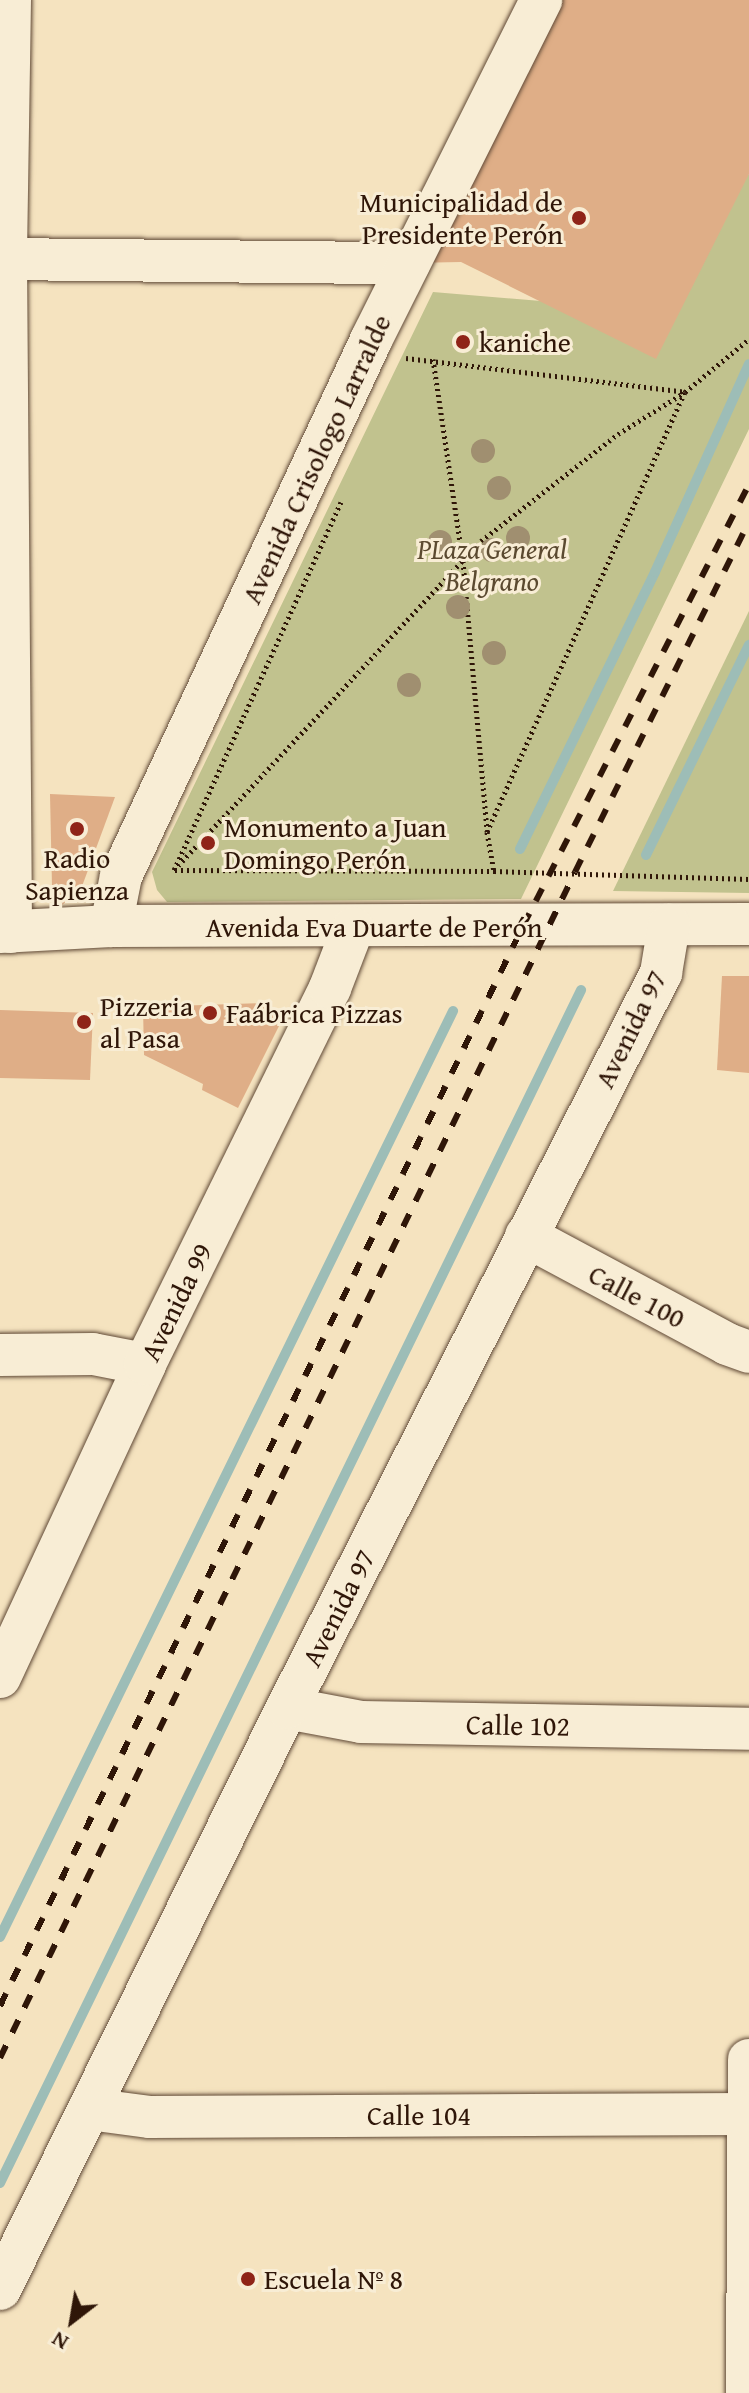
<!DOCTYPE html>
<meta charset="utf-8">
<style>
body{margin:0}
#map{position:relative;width:749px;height:2393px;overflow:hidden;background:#f5e3bf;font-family:"Gentium Book Plus",serif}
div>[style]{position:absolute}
.green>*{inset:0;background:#c1c28e}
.stream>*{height:10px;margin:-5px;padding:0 5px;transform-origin:5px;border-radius:5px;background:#9dbdb7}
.building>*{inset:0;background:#dfae87}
.path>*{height:5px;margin-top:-2.5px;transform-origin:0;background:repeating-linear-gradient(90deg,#2f1608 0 2px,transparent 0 6px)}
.roads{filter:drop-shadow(0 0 2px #604936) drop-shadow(0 0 2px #604936)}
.minor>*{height:42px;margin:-21px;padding:0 21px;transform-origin:21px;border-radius:21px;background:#f8edd5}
.rail>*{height:6px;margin-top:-3px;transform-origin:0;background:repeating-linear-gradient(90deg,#2f1608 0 14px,transparent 0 28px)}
.trees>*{width:24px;height:24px;margin:-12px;border-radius:50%;background:#a08f70}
.dots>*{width:22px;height:22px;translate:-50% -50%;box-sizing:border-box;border:4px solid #f8edd5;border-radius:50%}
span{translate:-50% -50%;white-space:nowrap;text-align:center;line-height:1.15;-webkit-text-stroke:6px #f8edd5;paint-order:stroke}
.poi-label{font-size:28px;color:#2f1608}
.right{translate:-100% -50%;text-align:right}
.left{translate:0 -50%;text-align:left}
.street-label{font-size:28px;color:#2f1608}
.park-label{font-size:28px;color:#5b4a30;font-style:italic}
.north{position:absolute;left:32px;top:2281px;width:80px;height:80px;-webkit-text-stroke:6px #f8edd5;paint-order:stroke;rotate:211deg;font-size:22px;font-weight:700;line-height:32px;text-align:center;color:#2f1608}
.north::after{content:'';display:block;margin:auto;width:28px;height:36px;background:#2f1608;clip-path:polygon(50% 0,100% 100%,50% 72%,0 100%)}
</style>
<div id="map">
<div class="green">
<i style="clip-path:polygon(749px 174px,749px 429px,521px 899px,167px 902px,157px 890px,152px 872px,433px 292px,541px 301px)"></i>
<i style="clip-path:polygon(749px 611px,749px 893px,613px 891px)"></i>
</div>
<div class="stream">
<i style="left:520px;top:849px;width:308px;rotate:-64deg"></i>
<i style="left:655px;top:572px;width:228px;rotate:-65.7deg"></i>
<i style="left:646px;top:855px;width:234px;rotate:-63.9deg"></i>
<i style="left:0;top:1937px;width:1031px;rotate:-63.93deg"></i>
<i style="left:0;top:2183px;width:1327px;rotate:-64.03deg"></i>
</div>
<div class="building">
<i style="clip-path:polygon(541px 0,749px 0,749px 174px,656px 359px,461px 262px,409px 263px)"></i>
<i style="clip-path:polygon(50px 794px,115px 797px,81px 889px,62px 905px,52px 887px)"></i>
<i style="clip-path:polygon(722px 976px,749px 976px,749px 1073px,717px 1070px)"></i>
<i style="clip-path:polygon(266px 1003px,280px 1024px,238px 1108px,202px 1090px,203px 1084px,144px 1055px,143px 1007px)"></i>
<i style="clip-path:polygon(0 1010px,93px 1013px,90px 1080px,0 1078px)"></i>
</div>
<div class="path">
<i style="left:406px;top:358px;width:281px;rotate:6.9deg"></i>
<i style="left:433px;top:359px;width:204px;rotate:81.6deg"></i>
<i style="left:463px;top:561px;width:272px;rotate:84.9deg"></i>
<i style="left:487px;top:832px;width:482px;rotate:-65.8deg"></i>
<i style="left:341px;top:502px;width:404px;rotate:114.4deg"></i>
<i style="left:174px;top:870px;width:450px;rotate:-47deg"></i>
<i style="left:481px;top:541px;width:174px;rotate:-38deg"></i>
<i style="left:618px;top:434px;width:79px;rotate:-32.1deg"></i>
<i style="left:685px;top:392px;width:83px;rotate:-39.6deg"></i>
<i style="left:487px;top:832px;width:40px;rotate:80deg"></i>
<i style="left:175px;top:870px;width:319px;rotate:0.2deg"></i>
<i style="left:494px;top:871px;width:255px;rotate:1.8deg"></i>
</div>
<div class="roads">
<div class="minor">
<i style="left:10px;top:0;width:259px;rotate:90.9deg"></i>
<i style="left:6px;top:259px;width:673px;rotate:89.57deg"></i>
<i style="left:0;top:259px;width:409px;rotate:0.6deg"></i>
<i style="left:111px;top:926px;width:51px;rotate:-78.7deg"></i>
<i style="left:121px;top:876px;width:591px;rotate:-64.99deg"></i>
<i style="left:371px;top:340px;width:380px;rotate:-63.4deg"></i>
<i style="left:0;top:932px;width:111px;rotate:-3.1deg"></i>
<i style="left:111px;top:926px;width:638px;rotate:-0.18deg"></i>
<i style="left:526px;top:1236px;width:228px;rotate:28.2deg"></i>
<i style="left:727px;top:1344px;width:23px;rotate:20deg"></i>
<i style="left:0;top:1355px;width:93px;rotate:-0.6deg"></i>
<i style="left:93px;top:1354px;width:53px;rotate:10.9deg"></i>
<i style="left:0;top:1677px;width:345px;rotate:-65.1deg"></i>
<i style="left:145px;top:1364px;width:419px;rotate:-63.8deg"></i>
<i style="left:330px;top:988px;width:64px;rotate:-69deg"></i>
<i style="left:287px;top:1708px;width:75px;rotate:10.7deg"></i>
<i style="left:361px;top:1722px;width:388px;rotate:1deg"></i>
<i style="left:89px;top:2109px;width:62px;rotate:7.5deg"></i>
<i style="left:150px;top:2117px;width:599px;rotate:-0.29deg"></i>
<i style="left:0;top:2289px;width:648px;rotate:-63.71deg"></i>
<i style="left:287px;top:1708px;width:825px;rotate:-63.03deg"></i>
<i style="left:661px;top:973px;width:49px;rotate:-80.5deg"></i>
<i style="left:747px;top:2393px;width:333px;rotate:-89.7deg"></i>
</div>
</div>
<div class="rail">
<i style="left:0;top:2006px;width:1200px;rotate:-64.16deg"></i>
<i style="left:523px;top:926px;width:496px;rotate:-62.9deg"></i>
<i style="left:0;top:2058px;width:1318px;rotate:-64.13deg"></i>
<i style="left:575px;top:872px;width:391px;rotate:-63.6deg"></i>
</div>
<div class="trees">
<i style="left:483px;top:451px"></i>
<i style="left:499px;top:488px"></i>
<i style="left:518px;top:538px"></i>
<i style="left:440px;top:542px"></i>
<i style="left:492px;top:550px"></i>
<i style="left:458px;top:607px"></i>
<i style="left:494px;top:653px"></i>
<i style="left:409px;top:685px"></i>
</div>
<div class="dots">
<i style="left:579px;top:218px;background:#8f2418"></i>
<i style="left:463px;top:342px;background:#8f2418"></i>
<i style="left:77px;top:829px;background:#8f2418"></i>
<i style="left:208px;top:843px;background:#8f2418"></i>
<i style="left:210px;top:1013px;background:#8f2418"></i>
<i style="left:84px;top:1022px;background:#8f2418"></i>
<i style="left:248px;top:2279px;background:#8f2418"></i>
</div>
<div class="poi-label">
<span class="right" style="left:563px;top:218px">Municipalidad de<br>Presidente Perón</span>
<span class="left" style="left:479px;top:342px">kaniche</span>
<span class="left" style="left:224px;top:843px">Monumento a Juan<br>Domingo Perón</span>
<span style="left:77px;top:874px">Radio<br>Sapienza</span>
<span class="left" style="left:100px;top:1022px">Pizzeria<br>al Pasa</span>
<span class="left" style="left:226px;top:1013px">Faábrica Pizzas</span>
<span class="left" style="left:264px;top:2279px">Escuela Nº 8</span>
</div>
<div class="street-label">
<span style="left:316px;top:459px;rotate:-65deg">Avenida Crisologo Larralde</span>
<span style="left:374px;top:927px">Avenida Eva Duarte de Perón</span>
<span style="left:630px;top:1029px;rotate:-64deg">Avenida 97</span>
<span style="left:637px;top:1296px;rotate:28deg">Calle 100</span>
<span style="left:176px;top:1302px;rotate:-64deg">Avenida 99</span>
<span style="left:338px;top:1608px;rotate:-63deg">Avenida 97</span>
<span style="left:518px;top:1725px;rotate:1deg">Calle 102</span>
<span style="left:419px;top:2115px">Calle 104</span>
</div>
<div class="park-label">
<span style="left:492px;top:565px">PLaza General<br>Belgrano</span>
</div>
<div class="north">N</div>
</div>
